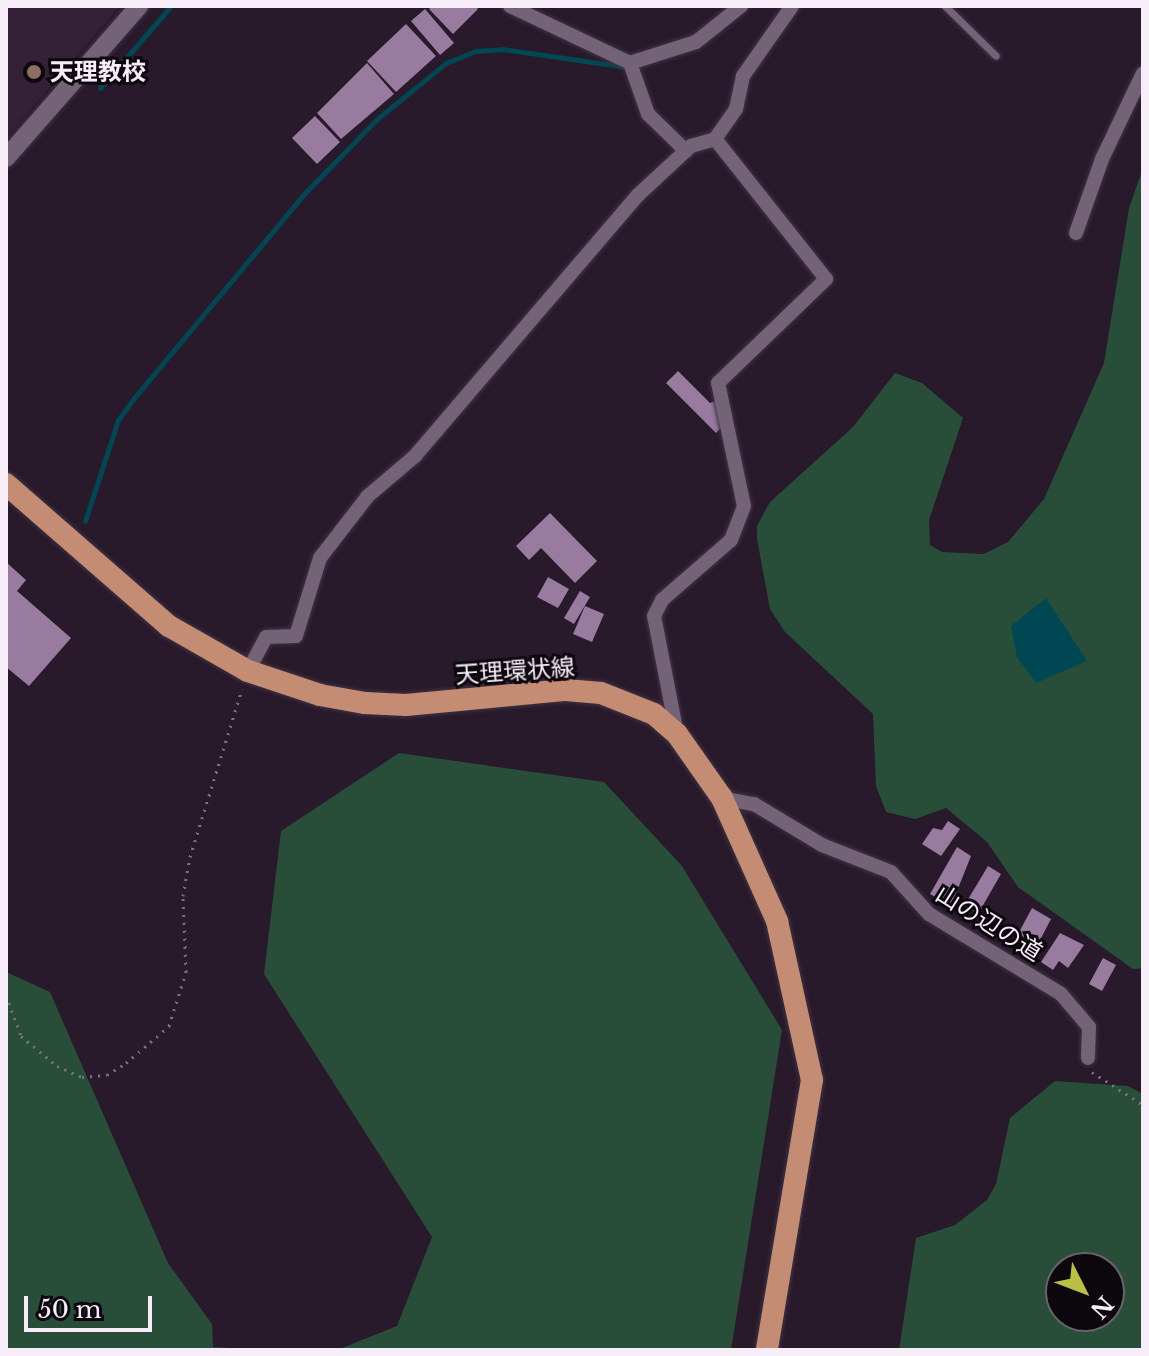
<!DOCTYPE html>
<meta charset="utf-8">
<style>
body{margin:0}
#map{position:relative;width:1149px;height:1356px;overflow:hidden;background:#28192b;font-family:"Libre Baskerville","Noto Sans JP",serif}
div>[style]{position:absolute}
.built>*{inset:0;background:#342137}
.green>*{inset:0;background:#284e3a}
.water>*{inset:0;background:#004754}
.stream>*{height:5px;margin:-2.5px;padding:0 2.5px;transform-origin:2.5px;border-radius:2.5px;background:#004754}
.building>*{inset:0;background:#9a7ba0}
.path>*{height:3px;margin-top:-1.5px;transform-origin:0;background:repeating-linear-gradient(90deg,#7c6f7f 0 2px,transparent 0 8px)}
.roads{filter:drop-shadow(0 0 2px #3e3341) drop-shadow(0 0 2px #3e3341)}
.service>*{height:7px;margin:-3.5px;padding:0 3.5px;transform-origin:3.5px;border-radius:3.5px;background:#746277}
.minor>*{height:14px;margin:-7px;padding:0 7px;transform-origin:7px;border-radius:7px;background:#746277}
.tertiary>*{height:18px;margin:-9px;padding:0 9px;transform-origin:9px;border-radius:9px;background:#746277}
.primary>*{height:22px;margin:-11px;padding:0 11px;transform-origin:11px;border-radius:11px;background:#c48c72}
.dots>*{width:22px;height:22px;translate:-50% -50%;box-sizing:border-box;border:4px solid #0d070e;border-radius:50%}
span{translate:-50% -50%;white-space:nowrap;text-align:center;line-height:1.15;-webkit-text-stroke:6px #0d070e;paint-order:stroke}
.poi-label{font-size:24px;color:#f7edf9;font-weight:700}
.left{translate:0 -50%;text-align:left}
.street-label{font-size:24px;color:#f7edf9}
.frame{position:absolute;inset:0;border:8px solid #f7edf9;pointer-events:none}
.north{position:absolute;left:1045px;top:1252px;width:80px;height:80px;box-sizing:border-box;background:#0d070e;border:2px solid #6b636c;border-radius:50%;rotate:132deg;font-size:22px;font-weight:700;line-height:32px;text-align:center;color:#f7edf9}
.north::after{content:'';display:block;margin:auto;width:28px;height:36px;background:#bbc044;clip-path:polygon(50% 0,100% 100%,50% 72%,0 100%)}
.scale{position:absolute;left:24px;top:1296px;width:128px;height:36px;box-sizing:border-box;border:4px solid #f7edf9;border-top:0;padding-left:10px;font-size:24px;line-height:28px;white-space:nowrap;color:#f7edf9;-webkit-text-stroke:6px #0d070e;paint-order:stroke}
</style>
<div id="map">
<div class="built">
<i style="clip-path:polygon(6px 6px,120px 6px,6px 138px)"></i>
</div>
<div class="green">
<i style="clip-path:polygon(1143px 168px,1143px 968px,1133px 969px,1018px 887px,987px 842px,946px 808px,915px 819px,886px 812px,876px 786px,873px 714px,785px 632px,770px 609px,757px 539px,757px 526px,770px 502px,853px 427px,895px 373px,922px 383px,963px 418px,929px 520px,930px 545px,942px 552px,984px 554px,1008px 542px,1044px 499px,1104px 363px,1129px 208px)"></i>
<i style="clip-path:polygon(399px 753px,604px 782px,682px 866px,782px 1030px,731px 1350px,337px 1350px,397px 1326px,432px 1237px,264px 974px,281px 831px)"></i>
<i style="clip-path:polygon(6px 972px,50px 992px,168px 1263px,212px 1324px,213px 1347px,266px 1350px,6px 1350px)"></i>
<i style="clip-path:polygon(evenodd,1055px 1081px,1128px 1086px,1143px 1094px,1143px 1350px,899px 1350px,916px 1238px,955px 1225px,987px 1200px,996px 1184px,1010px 1118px,1055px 1081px,1061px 1268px,1109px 1268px,1109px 1316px,1061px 1316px,1061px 1268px)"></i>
</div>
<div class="water">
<i style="clip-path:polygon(1046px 598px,1087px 661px,1036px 683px,1017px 657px,1011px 626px)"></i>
</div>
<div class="stream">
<i style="left:100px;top:88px;width:108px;rotate:-49.1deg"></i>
<i style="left:85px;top:521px;width:106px;rotate:-71.9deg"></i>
<i style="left:118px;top:420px;width:27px;rotate:-54deg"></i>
<i style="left:134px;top:398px;width:264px;rotate:-50.2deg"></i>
<i style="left:303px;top:195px;width:106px;rotate:-45.8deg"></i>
<i style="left:377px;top:119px;width:89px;rotate:-39.1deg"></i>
<i style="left:446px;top:63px;width:32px;rotate:-22deg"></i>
<i style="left:476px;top:51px;width:26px;rotate:-4deg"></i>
<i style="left:502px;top:49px;width:126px;rotate:8.2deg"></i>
</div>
<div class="building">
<i style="clip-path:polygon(433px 6px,475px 6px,478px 9px,453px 34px,429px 9px)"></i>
<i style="clip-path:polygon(425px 9px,454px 43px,440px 55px,411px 21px)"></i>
<i style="clip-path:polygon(406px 24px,436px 56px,396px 92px,367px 61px)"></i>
<i style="clip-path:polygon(367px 63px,394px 94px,341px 139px,317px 113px)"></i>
<i style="clip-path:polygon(315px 116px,340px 142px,317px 164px,292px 138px)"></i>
<i style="clip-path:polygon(678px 371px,710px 403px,715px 401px,725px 424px,716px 433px,666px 383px)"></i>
<i style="clip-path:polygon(550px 513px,597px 561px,575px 583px,541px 548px,529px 560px,516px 546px)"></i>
<i style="clip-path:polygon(6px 562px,26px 580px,17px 591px,71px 638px,29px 686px,6px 667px)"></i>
<i style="clip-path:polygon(548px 577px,569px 589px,558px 608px,537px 597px)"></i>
<i style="clip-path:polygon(580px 591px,590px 597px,574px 624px,564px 618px)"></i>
<i style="clip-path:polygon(585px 606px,604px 614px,592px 642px,573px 634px)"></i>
<i style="clip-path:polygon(948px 821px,960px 829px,941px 856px,922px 844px,933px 828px,942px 830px)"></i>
<i style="clip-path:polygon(957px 847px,971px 856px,951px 906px,930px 894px)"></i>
<i style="clip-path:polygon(988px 866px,1001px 874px,978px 914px,964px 906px)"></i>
<i style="clip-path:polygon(1032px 908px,1051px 919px,1038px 944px,1018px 934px)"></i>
<i style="clip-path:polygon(1060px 933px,1084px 945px,1068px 968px,1059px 961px,1053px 970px,1041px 962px)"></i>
<i style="clip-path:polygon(1103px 958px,1116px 965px,1102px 991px,1089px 984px)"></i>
</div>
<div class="path">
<i style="left:6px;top:995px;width:44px;rotate:69.9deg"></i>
<i style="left:21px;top:1036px;width:47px;rotate:39.8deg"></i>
<i style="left:57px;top:1066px;width:27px;rotate:24deg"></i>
<i style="left:82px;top:1077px;width:25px;rotate:-5deg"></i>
<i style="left:107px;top:1075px;width:22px;rotate:-32deg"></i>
<i style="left:126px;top:1063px;width:57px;rotate:-40.7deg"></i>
<i style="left:169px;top:1026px;width:57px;rotate:-72.5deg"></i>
<i style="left:186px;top:972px;width:76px;rotate:-92.3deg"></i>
<i style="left:183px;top:896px;width:40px;rotate:-80deg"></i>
<i style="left:190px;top:857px;width:176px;rotate:-72.8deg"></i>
<i style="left:1092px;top:1072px;width:61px;rotate:32.9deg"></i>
</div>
<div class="roads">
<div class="service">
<i style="left:945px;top:6px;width:71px;rotate:44.4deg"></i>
</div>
<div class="minor">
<i style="left:510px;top:6px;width:133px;rotate:25.4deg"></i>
<i style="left:630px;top:63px;width:69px;rotate:-17.7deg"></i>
<i style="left:696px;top:42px;width:58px;rotate:-38.7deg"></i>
<i style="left:630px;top:63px;width:54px;rotate:70.6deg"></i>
<i style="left:648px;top:114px;width:53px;rotate:44.2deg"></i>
<i style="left:1076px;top:233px;width:78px;rotate:-70.6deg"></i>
<i style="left:1102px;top:159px;width:95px;rotate:-64.5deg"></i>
<i style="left:248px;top:671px;width:38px;rotate:-62deg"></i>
<i style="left:266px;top:637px;width:30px;rotate:-2deg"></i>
<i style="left:296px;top:636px;width:82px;rotate:-72.9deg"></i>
<i style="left:320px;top:558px;width:78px;rotate:-52.3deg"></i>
<i style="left:368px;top:496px;width:62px;rotate:-40.4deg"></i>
<i style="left:415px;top:456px;width:343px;rotate:-49.5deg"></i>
<i style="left:638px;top:195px;width:72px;rotate:-42.8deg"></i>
<i style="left:691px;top:146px;width:25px;rotate:-16deg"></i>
<i style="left:715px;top:139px;width:37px;rotate:-55deg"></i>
<i style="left:736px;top:109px;width:34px;rotate:-78deg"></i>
<i style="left:743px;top:76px;width:85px;rotate:-55deg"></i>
<i style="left:677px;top:734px;width:120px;rotate:-101deg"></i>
<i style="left:654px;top:616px;width:18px;rotate:-63deg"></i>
<i style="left:662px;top:600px;width:91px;rotate:-41deg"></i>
<i style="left:731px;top:540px;width:36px;rotate:-69deg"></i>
<i style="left:744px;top:506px;width:126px;rotate:-101.9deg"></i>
<i style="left:718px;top:383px;width:150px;rotate:-43.9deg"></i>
<i style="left:826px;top:279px;width:179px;rotate:-128.4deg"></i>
<i style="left:722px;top:798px;width:33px;rotate:11deg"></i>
<i style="left:754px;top:804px;width:79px;rotate:31.1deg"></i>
<i style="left:822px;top:845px;width:74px;rotate:21.4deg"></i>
<i style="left:891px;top:872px;width:57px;rotate:47.9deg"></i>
<i style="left:929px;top:914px;width:154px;rotate:31.2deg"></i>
<i style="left:1061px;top:994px;width:43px;rotate:49.7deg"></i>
<i style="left:1089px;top:1027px;width:31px;rotate:92deg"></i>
</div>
<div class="tertiary">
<i style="left:6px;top:158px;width:202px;rotate:-48.8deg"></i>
</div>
<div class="primary">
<i style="left:6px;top:484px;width:216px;rotate:41.1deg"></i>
<i style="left:169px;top:626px;width:91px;rotate:29.7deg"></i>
<i style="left:248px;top:671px;width:76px;rotate:18.4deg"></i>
<i style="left:320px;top:695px;width:46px;rotate:10.1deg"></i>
<i style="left:365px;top:703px;width:41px;rotate:2.8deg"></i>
<i style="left:406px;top:705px;width:161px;rotate:-5.4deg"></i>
<i style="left:566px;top:690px;width:35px;rotate:5deg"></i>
<i style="left:601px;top:693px;width:57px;rotate:21.6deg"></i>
<i style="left:654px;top:714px;width:30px;rotate:41deg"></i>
<i style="left:677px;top:734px;width:78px;rotate:54.9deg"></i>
<i style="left:722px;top:798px;width:135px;rotate:65.9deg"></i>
<i style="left:777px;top:921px;width:163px;rotate:77.6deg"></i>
<i style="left:812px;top:1080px;width:274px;rotate:99.5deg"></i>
</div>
</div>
<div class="dots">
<i style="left:34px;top:72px;background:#8d6e63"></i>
</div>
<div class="poi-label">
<span class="left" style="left:50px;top:72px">天理教校</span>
</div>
<div class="street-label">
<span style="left:515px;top:671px;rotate:-4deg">天理環状線</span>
<span style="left:989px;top:923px;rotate:32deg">山の辺の道</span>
</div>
<div class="frame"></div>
<div class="north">N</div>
<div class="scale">50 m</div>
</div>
